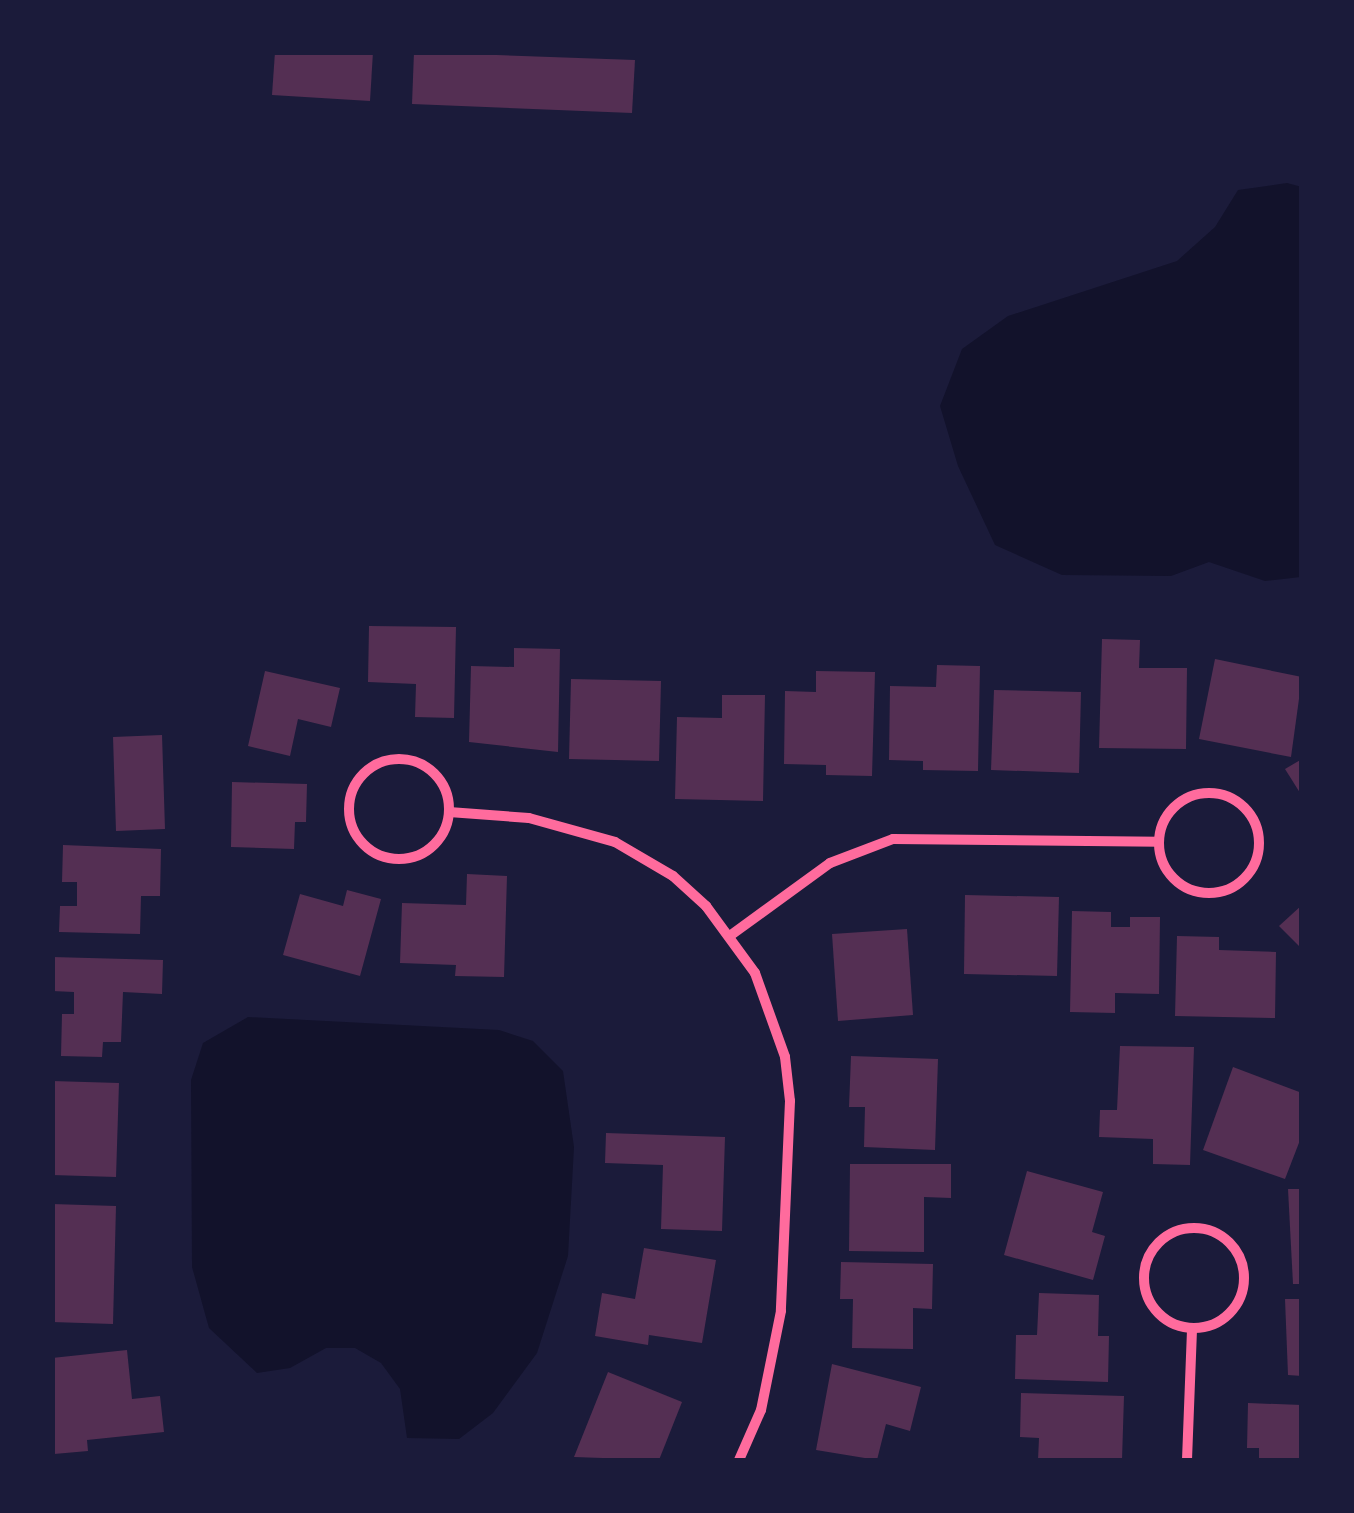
<!DOCTYPE html>
<style>
body{margin:0}
#map{position:relative;width:1354px;height:1513px;overflow:hidden;background:#1b1b3a;font-family:"DejaVu Sans",sans-serif}
div>[style]{position:absolute}
.water>*{inset:0;background:#12122b}
.building>*{inset:0;background:#542f53}
.minor>*{height:10px;margin:-5px;padding:0 5px;transform-origin:5px;border-radius:5px;background:#ff6b9d}
.minor>.ring{margin:-5px;padding:0;box-sizing:content-box;background:none;border:10px solid #ff6b9d;border-radius:50%}
span{translate:-50% -50%;white-space:nowrap;text-align:center;line-height:1.15;-webkit-text-stroke:10px #1b1b3a;paint-order:stroke}
.frame{position:absolute;inset:0;border:55px solid #1b1b3a;pointer-events:none}
</style>
<div id="map">
<div class="water">
<i style="clip-path:polygon(1287px 183px,1302px 187px,1301px 577px,1265px 581px,1209px 562px,1171px 576px,1062px 575px,995px 545px,958px 466px,940px 406px,962px 349px,1008px 316px,1177px 261px,1215px 227px,1238px 190px)"></i>
<i style="clip-path:polygon(248px 1017px,499px 1030px,533px 1041px,563px 1071px,574px 1147px,568px 1256px,537px 1353px,493px 1413px,459px 1439px,407px 1438px,400px 1389px,381px 1363px,355px 1348px,326px 1348px,290px 1368px,257px 1373px,209px 1328px,192px 1267px,191px 1080px,203px 1043px)"></i>
</div>
<div class="building">
<i style="clip-path:polygon(275px 52px,373px 52px,370px 101px,272px 95px)"></i>
<i style="clip-path:polygon(414px 52px,635px 60px,632px 113px,412px 104px)"></i>
<i style="clip-path:polygon(369px 626px,456px 627px,454px 718px,415px 717px,416px 684px,368px 682px)"></i>
<i style="clip-path:polygon(1102px 639px,1140px 640px,1139px 668px,1187px 668px,1186px 749px,1099px 748px)"></i>
<i style="clip-path:polygon(514px 648px,560px 649px,558px 752px,469px 742px,471px 666px,514px 667px)"></i>
<i style="clip-path:polygon(1215px 659px,1302px 677px,1291px 757px,1199px 739px)"></i>
<i style="clip-path:polygon(937px 665px,980px 666px,978px 771px,923px 770px,923px 761px,889px 760px,890px 686px,936px 687px)"></i>
<i style="clip-path:polygon(265px 671px,340px 688px,331px 727px,298px 719px,290px 756px,248px 746px)"></i>
<i style="clip-path:polygon(816px 671px,875px 672px,872px 776px,826px 775px,826px 765px,784px 764px,785px 691px,816px 692px)"></i>
<i style="clip-path:polygon(571px 679px,661px 681px,659px 761px,569px 759px)"></i>
<i style="clip-path:polygon(994px 690px,1081px 692px,1079px 773px,991px 770px)"></i>
<i style="clip-path:polygon(722px 695px,765px 695px,763px 801px,675px 799px,677px 717px,722px 718px)"></i>
<i style="clip-path:polygon(162px 735px,165px 829px,116px 831px,113px 737px)"></i>
<i style="clip-path:polygon(1302px 759px,1302px 796px,1285px 769px)"></i>
<i style="clip-path:polygon(232px 782px,307px 784px,306px 822px,295px 822px,294px 849px,231px 847px)"></i>
<i style="clip-path:polygon(63px 845px,161px 849px,160px 896px,141px 896px,140px 934px,59px 932px,60px 906px,77px 906px,77px 882px,62px 882px)"></i>
<i style="clip-path:polygon(467px 874px,507px 876px,504px 977px,455px 976px,456px 965px,400px 963px,402px 903px,466px 905px)"></i>
<i style="clip-path:polygon(347px 890px,381px 899px,360px 976px,283px 955px,300px 894px,343px 906px)"></i>
<i style="clip-path:polygon(965px 895px,1059px 897px,1057px 976px,964px 974px)"></i>
<i style="clip-path:polygon(1302px 905px,1302px 949px,1279px 926px)"></i>
<i style="clip-path:polygon(1072px 911px,1111px 912px,1111px 927px,1130px 927px,1130px 917px,1160px 917px,1159px 994px,1115px 993px,1115px 1013px,1070px 1012px)"></i>
<i style="clip-path:polygon(907px 929px,913px 1015px,838px 1021px,832px 934px)"></i>
<i style="clip-path:polygon(1177px 936px,1219px 937px,1219px 950px,1276px 952px,1275px 1018px,1175px 1016px)"></i>
<i style="clip-path:polygon(52px 957px,163px 960px,162px 994px,123px 992px,121px 1042px,103px 1042px,102px 1057px,61px 1056px,62px 1014px,74px 1014px,74px 992px,52px 991px)"></i>
<i style="clip-path:polygon(1120px 1046px,1194px 1047px,1190px 1165px,1153px 1164px,1153px 1139px,1099px 1137px,1100px 1110px,1117px 1110px)"></i>
<i style="clip-path:polygon(851px 1056px,938px 1059px,935px 1150px,864px 1147px,865px 1107px,849px 1107px)"></i>
<i style="clip-path:polygon(1233px 1067px,1302px 1093px,1302px 1135px,1285px 1179px,1203px 1150px)"></i>
<i style="clip-path:polygon(52px 1081px,119px 1083px,116px 1177px,52px 1175px)"></i>
<i style="clip-path:polygon(606px 1133px,725px 1137px,722px 1231px,661px 1229px,663px 1165px,605px 1163px)"></i>
<i style="clip-path:polygon(850px 1164px,951px 1164px,951px 1198px,924px 1197px,924px 1252px,849px 1251px)"></i>
<i style="clip-path:polygon(1027px 1171px,1103px 1192px,1092px 1232px,1105px 1236px,1093px 1280px,1004px 1255px)"></i>
<i style="clip-path:polygon(1288px 1189px,1302px 1189px,1302px 1284px,1293px 1284px)"></i>
<i style="clip-path:polygon(52px 1204px,116px 1206px,113px 1324px,52px 1322px)"></i>
<i style="clip-path:polygon(644px 1248px,716px 1260px,702px 1343px,649px 1335px,648px 1345px,595px 1336px,602px 1293px,635px 1299px)"></i>
<i style="clip-path:polygon(841px 1262px,933px 1264px,932px 1309px,913px 1308px,913px 1349px,852px 1348px,853px 1299px,840px 1299px)"></i>
<i style="clip-path:polygon(1039px 1293px,1099px 1295px,1098px 1336px,1109px 1336px,1108px 1382px,1015px 1379px,1016px 1335px,1037px 1335px)"></i>
<i style="clip-path:polygon(1285px 1299px,1302px 1299px,1302px 1376px,1288px 1375px)"></i>
<i style="clip-path:polygon(127px 1350px,132px 1399px,160px 1396px,164px 1432px,87px 1440px,88px 1451px,54px 1454px,52px 1358px)"></i>
<i style="clip-path:polygon(832px 1364px,921px 1387px,910px 1431px,886px 1424px,877px 1460px,816px 1450px)"></i>
<i style="clip-path:polygon(608px 1372px,682px 1402px,659px 1460px,574px 1457px)"></i>
<i style="clip-path:polygon(1021px 1393px,1124px 1396px,1122px 1460px,1038px 1460px,1039px 1438px,1020px 1437px)"></i>
<i style="clip-path:polygon(1248px 1403px,1302px 1405px,1302px 1460px,1259px 1460px,1259px 1448px,1247px 1448px)"></i>
</div>
<div class="minor">
<i class="ring" style="left:349px;top:759px;width:90px;height:90px"></i>
<i class="ring" style="left:1159px;top:793px;width:90px;height:90px"></i>
<i style="left:449px;top:812px;width:80px;rotate:4.3deg"></i>
<i style="left:529px;top:818px;width:89px;rotate:15.6deg"></i>
<i style="left:615px;top:842px;width:67px;rotate:30.4deg"></i>
<i style="left:673px;top:876px;width:45px;rotate:42.3deg"></i>
<i style="left:706px;top:906px;width:83px;rotate:53.8deg"></i>
<i style="left:755px;top:973px;width:89px;rotate:70.3deg"></i>
<i style="left:785px;top:1057px;width:44px;rotate:83.5deg"></i>
<i style="left:790px;top:1101px;width:210px;rotate:92.5deg"></i>
<i style="left:781px;top:1311px;width:101px;rotate:101.4deg"></i>
<i style="left:761px;top:1410px;width:55px;rotate:113.7deg"></i>
<i style="left:731px;top:935px;width:122px;rotate:-36deg"></i>
<i style="left:830px;top:863px;width:67px;rotate:-20.9deg"></i>
<i style="left:893px;top:839px;width:266px;rotate:0.6deg"></i>
<i class="ring" style="left:1144px;top:1228px;width:90px;height:90px"></i>
<i style="left:1187px;top:1460px;width:132px;rotate:-87.8deg"></i>
</div>
<div class="frame"></div>
</div>
